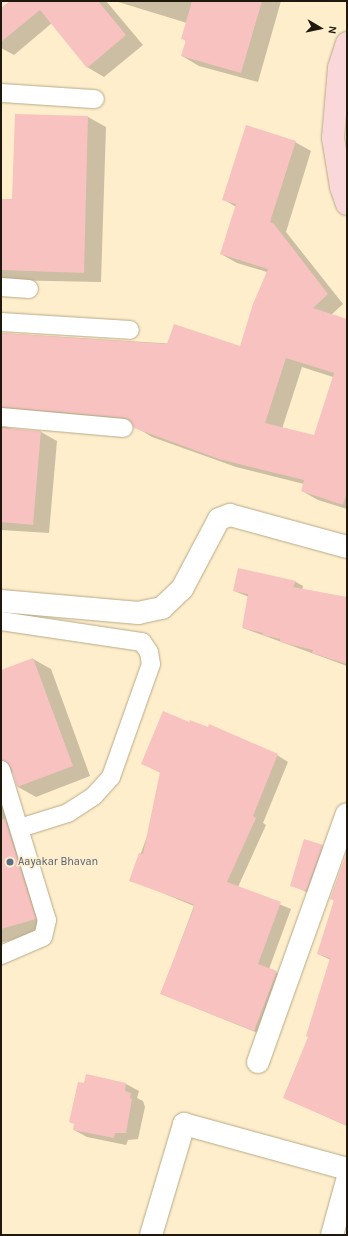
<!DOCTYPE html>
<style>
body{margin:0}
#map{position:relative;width:348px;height:1236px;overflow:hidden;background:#feeecb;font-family:Karla,sans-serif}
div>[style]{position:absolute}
.shadow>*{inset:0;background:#0003}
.building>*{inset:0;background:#f7c2c0}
.roads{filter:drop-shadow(0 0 1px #b8a988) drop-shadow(0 0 1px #b8a988)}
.lane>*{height:18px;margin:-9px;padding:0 9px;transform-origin:9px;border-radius:9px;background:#fff}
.street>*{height:22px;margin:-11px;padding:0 11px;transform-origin:11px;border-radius:11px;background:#fff}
.secondary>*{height:22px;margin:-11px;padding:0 11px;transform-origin:11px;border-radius:11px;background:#fad8d9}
.dots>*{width:11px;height:11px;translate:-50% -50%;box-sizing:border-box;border:2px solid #feeecb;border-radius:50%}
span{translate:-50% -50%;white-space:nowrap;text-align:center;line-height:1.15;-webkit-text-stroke:3px #feeecb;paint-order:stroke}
.service-label{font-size:11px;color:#4e5e75}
.left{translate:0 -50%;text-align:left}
.frame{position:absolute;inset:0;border:2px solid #1e190c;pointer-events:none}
.north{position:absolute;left:300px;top:8px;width:40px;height:40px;-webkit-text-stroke:3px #feeecb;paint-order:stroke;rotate:99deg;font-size:11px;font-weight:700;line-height:16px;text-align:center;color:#1e190c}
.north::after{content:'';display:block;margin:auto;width:14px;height:18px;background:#1e190c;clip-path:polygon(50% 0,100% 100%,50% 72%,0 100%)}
</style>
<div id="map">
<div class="shadow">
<i style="clip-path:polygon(11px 1px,106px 1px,143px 45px,104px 77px,87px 67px,52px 23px,14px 55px,1px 48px,1px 9px)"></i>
<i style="clip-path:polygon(115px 1px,281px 1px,258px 82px,199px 66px,182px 56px,186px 41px,182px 38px,187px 23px)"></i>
<i style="clip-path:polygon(88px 117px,106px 127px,101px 282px,1px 280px,1px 200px,13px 200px)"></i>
<i style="clip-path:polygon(evenodd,295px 142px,311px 151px,286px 232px,343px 304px,331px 315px,347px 320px,347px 509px,318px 500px,302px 491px,304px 484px,236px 467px,152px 437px,134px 426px,18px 415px,6px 425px,8px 428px,41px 432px,57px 441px,49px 533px,1px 530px,1px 333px,240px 348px,267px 272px,237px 263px,221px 254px,236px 207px,223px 199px,295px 142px,302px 367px,333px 377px,315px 437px,282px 429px,302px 367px)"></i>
<i style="clip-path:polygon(239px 569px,296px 582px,303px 586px,302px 590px,347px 608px,347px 666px,243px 628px,249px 597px,234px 591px)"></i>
<i style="clip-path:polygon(33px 659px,51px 669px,90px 776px,36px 797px,18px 787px,13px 772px,8px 778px,53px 928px,1px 943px,1px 671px)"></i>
<i style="clip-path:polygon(277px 755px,288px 762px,263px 823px,266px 825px,238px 887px,291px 909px,269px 969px,287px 978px,265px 1036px,161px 994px,194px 906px,131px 880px,149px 831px,161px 773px,143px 764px)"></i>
<i style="clip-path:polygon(322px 846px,329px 850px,313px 895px,291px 885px)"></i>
<i style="clip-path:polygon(347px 854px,347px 1126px,285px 1098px,309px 1037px,331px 960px,318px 954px,335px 901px,331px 899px)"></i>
<i style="clip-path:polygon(86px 1076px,126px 1084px,139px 1091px,137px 1098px,143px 1101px,145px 1107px,138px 1139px,128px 1140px,126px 1145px,87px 1137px,74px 1130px)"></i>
</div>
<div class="building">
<i style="clip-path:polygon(10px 1px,98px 1px,126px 35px,87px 68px,40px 10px,1px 42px,1px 8px)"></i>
<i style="clip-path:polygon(192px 1px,262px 1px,241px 73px,181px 56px,186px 40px,181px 39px)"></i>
<i style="clip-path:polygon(15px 114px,88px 116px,84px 273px,1px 270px,1px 199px,12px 199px)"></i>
<i style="clip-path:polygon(evenodd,246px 125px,296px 141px,270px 222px,274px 224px,328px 294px,313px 308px,347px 319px,347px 492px,343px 505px,301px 491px,304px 480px,219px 459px,134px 428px,130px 420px,125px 418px,1px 407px,1px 333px,167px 344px,174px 324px,240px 346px,253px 304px,268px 269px,220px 254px,236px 204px,222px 200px,246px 125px,286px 358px,334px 373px,314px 435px,265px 423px,286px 358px)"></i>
<i style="clip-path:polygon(1px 428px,41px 431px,33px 525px,1px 522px)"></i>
<i style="clip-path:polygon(238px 568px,296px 581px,293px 587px,347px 597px,347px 664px,312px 653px,313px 650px,280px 642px,280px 639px,262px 635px,263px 633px,242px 628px,248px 594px,233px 591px)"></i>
<i style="clip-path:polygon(33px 658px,73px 766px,17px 787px,11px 767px,1px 760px,1px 670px)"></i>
<i style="clip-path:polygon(163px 711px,189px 722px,190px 720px,208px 727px,209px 724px,278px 754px,253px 816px,256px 818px,227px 882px,281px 902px,258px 964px,277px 971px,254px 1031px,160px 994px,194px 908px,193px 904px,129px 881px,139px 853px,143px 854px,160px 772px,141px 764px)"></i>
<i style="clip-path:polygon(5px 819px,36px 919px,1px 929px,1px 820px)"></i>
<i style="clip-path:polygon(304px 839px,323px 845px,306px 891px,290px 886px)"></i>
<i style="clip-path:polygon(347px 852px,347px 1126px,283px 1098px,308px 1037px,306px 1036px,330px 958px,317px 954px,334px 900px,330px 899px)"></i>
<i style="clip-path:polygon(86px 1074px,126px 1083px,125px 1091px,131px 1093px,130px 1098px,132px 1099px,126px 1133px,115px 1133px,114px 1138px,73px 1130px,74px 1124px,69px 1122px,78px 1082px,84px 1083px)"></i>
</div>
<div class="roads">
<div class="lane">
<i style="left:1px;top:93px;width:94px;rotate:3.7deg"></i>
<i style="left:1px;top:287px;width:28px;rotate:4deg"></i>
<i style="left:1px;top:322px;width:129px;rotate:3.5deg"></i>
<i style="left:1px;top:417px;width:123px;rotate:5.1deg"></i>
<i style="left:1px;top:621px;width:143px;rotate:8.5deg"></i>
<i style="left:142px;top:642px;width:12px;rotate:55deg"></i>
<i style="left:149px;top:652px;width:12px;rotate:81deg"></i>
<i style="left:151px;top:664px;width:120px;rotate:109.5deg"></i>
<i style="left:111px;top:777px;width:25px;rotate:132deg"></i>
<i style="left:94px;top:796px;width:31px;rotate:147deg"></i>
<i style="left:68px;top:813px;width:50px;rotate:162.6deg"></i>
<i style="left:1px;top:770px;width:157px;rotate:73deg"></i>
<i style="left:47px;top:920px;width:17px;rotate:103deg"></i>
<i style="left:43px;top:937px;width:46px;rotate:156.8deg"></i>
</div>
<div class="street">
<i style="left:1px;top:601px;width:138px;rotate:5deg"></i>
<i style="left:138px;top:613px;width:25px;rotate:-12deg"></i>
<i style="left:162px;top:608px;width:28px;rotate:-44deg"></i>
<i style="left:182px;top:589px;width:79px;rotate:-62.1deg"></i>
<i style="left:219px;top:519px;width:12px;rotate:-20deg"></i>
<i style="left:230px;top:515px;width:121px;rotate:15.3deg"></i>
<i style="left:258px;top:1062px;width:263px;rotate:-70.3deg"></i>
<i style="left:151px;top:1235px;width:116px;rotate:-73.4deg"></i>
<i style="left:184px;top:1124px;width:169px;rotate:15.4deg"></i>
<i style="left:332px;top:1235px;width:56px;rotate:-74.5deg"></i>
</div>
<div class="secondary">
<i style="left:347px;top:43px;width:26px;rotate:108deg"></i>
<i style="left:339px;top:68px;width:70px;rotate:94.9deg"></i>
<i style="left:333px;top:138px;width:50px;rotate:80.7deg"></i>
<i style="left:341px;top:187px;width:18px;rotate:71deg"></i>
</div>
</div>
<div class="dots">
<i style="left:10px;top:862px;background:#5c6f8a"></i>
</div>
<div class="service-label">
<span class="left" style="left:18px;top:862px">Aayakar Bhavan</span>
</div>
<div class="frame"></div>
<div class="north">N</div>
</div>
